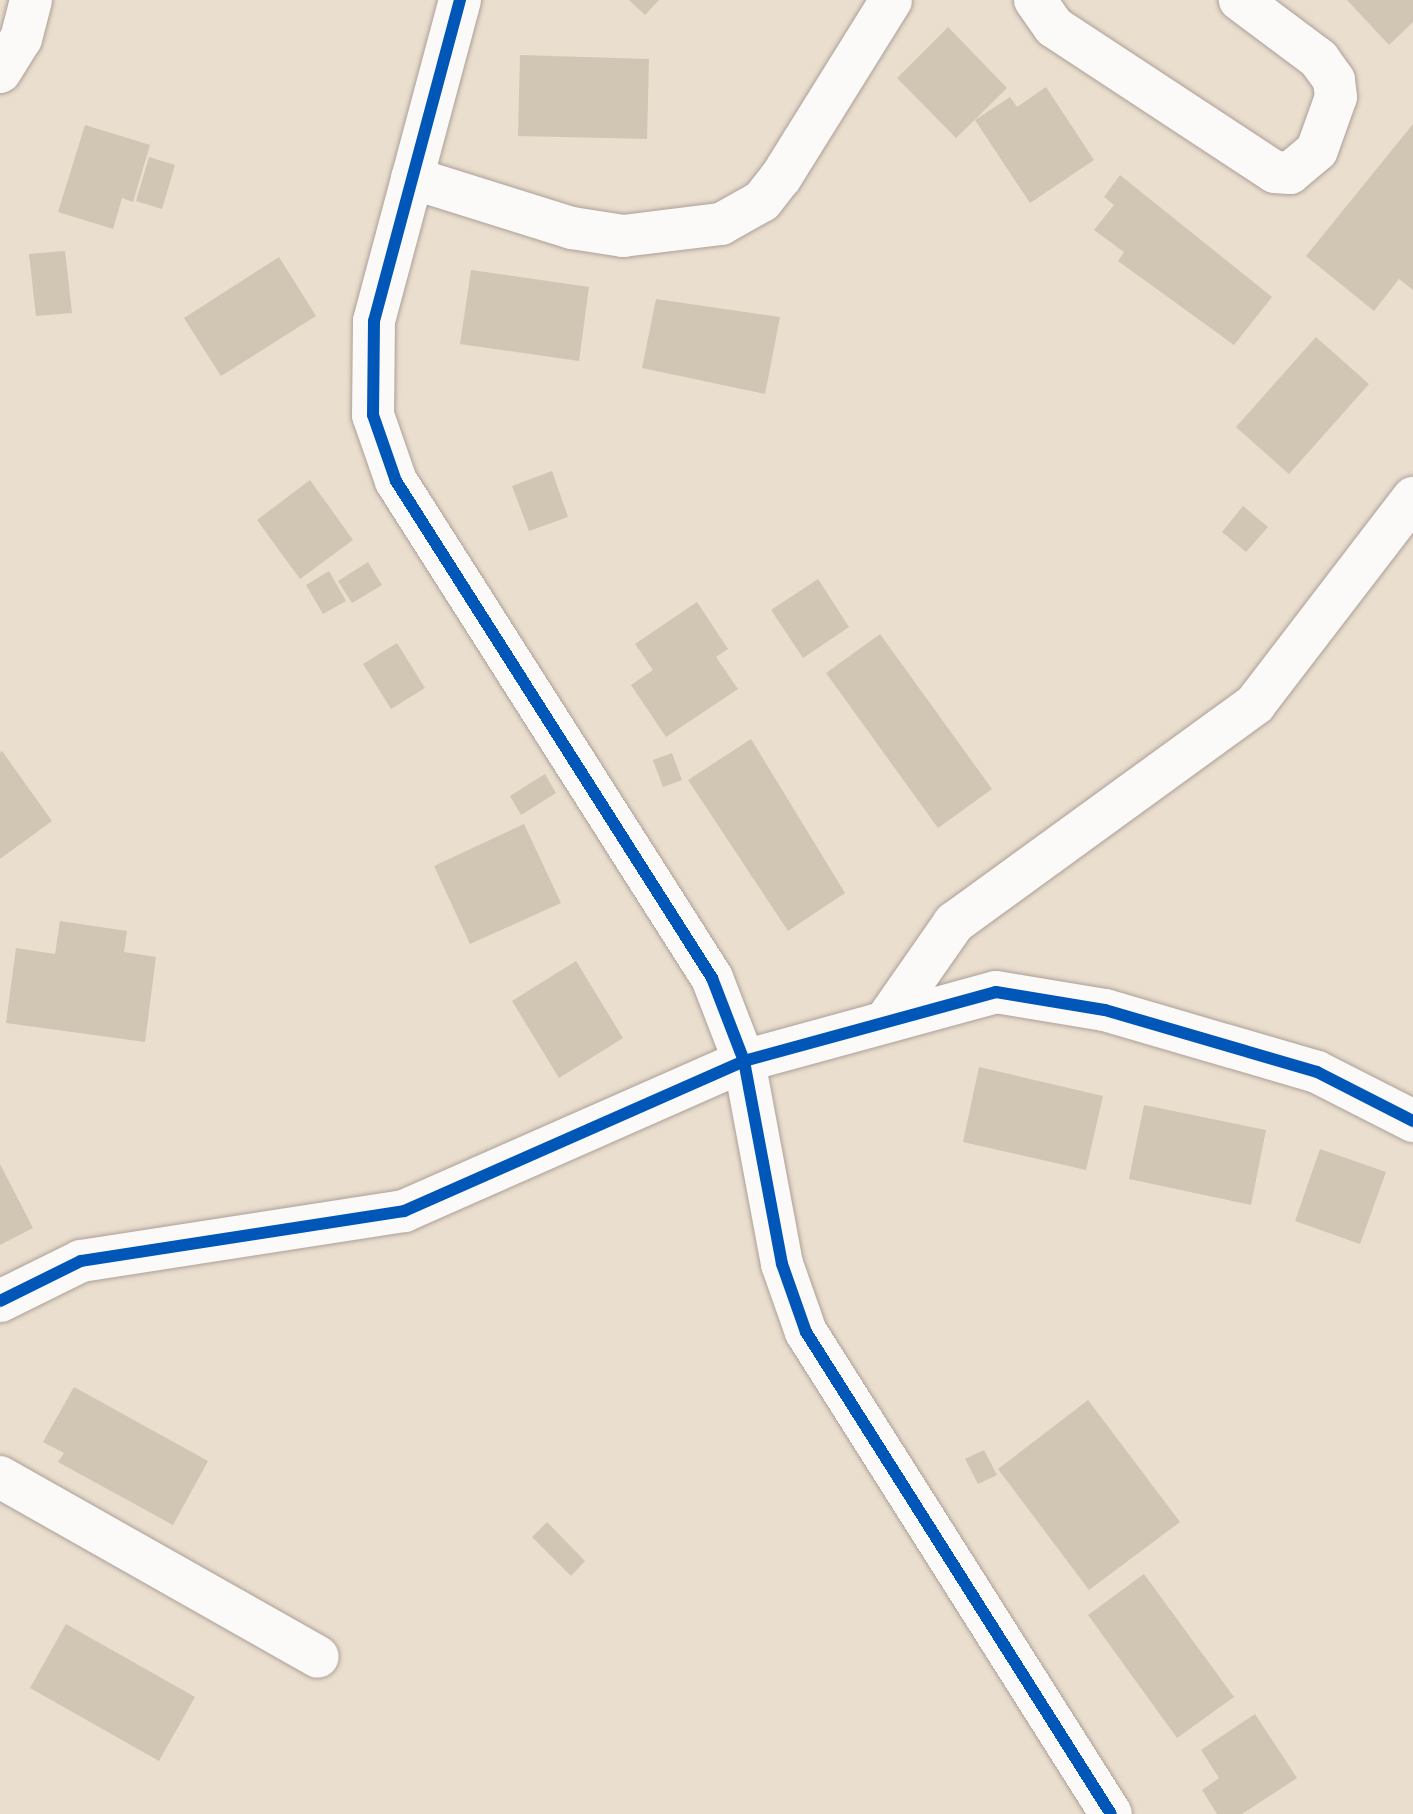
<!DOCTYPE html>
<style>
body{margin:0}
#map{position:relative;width:1413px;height:1814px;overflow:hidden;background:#eadece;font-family:"Architects Daughter",sans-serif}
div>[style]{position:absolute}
.building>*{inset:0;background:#d1c5b4}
.roads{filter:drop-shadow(0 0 2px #aca098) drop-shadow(0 0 2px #aca098)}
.minor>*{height:42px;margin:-21px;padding:0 21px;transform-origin:21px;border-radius:21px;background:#fcfaf8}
.cycleway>*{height:12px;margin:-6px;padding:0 6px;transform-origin:6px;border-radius:6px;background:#0057b8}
span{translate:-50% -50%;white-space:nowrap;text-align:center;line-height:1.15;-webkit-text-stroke:6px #fcf5e5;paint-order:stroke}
</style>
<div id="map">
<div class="building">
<i style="clip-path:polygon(629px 0,659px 0,645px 15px)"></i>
<i style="clip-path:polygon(1347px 0,1413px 0,1413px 22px,1389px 45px)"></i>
<i style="clip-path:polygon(948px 27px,1007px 88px,956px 138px,897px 78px)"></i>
<i style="clip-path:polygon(520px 55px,649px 59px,647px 139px,518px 136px)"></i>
<i style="clip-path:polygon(1046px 87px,1094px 160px,1030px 203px,975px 120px,1010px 97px,1017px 107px)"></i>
<i style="clip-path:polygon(1413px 124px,1413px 290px,1399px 279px,1374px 311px,1306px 256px)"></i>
<i style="clip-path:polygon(85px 125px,150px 145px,133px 202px,122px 198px,113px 229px,58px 212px)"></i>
<i style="clip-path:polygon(149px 157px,175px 165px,162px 209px,136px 201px)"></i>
<i style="clip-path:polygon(1120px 175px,1272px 297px,1234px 345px,1118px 261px,1124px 252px,1094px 230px,1114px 205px,1104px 197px)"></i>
<i style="clip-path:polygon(65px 251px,72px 313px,36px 316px,29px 254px)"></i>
<i style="clip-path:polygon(279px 257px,316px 316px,221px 376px,184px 318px)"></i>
<i style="clip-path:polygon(471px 270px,589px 287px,579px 361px,460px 344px)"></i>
<i style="clip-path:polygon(656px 299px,780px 317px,765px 394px,642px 368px)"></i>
<i style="clip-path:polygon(1316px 337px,1369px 384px,1289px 474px,1236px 427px)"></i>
<i style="clip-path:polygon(552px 471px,568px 517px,529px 531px,512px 486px)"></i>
<i style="clip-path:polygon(310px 480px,353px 540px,300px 579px,257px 520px)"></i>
<i style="clip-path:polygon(1243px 506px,1268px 527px,1246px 552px,1222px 532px)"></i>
<i style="clip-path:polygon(368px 562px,382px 585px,352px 603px,338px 581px)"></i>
<i style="clip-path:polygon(329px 571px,346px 601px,323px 614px,306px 585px)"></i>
<i style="clip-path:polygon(818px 579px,849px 627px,803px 658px,771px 610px)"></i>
<i style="clip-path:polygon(697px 602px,728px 649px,716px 657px,738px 689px,666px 737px,631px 685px,653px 670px,635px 644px)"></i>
<i style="clip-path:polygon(880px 634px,992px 789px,938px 828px,826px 673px)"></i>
<i style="clip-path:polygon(397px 643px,425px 688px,391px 709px,363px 664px)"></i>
<i style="clip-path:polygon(751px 739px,845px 893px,788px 931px,688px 780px)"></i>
<i style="clip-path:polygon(2px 751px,52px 821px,0 859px,0 753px)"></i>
<i style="clip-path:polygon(672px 753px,682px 780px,663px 787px,653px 760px)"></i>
<i style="clip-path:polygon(545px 774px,556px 793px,521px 815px,510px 796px)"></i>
<i style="clip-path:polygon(524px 824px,561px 903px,470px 944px,434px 866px)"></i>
<i style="clip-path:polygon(60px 921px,127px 931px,124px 952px,156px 957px,145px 1042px,6px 1023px,16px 948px,55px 954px)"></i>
<i style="clip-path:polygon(576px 961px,623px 1038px,559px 1078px,512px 1001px)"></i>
<i style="clip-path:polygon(979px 1067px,1103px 1096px,1086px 1170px,963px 1142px)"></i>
<i style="clip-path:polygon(1144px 1105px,1266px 1130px,1251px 1205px,1129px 1179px)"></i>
<i style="clip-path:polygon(1320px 1149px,1386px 1172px,1360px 1244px,1295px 1221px)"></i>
<i style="clip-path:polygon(0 1164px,33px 1228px,0 1245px)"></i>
<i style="clip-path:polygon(74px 1387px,208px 1461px,173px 1525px,58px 1462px,64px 1453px,43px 1442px)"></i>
<i style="clip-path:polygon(1088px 1400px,1180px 1522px,1089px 1590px,998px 1469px)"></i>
<i style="clip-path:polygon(984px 1450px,997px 1475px,978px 1484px,965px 1459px)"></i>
<i style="clip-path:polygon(547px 1522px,585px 1561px,571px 1576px,532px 1537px)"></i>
<i style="clip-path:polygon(1144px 1574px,1234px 1697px,1177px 1738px,1088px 1615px)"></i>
<i style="clip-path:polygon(66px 1624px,195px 1697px,159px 1761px,30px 1688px)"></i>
<i style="clip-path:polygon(1255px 1714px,1297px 1778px,1242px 1814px,1217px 1814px,1202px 1790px,1219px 1778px,1201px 1750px)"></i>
</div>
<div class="roads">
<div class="minor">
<i style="left:460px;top:0;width:332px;rotate:105deg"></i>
<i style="left:374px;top:321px;width:94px;rotate:90.6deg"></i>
<i style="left:373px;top:415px;width:70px;rotate:70.8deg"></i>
<i style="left:396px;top:481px;width:589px;rotate:57.55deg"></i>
<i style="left:712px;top:978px;width:89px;rotate:68.9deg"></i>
<i style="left:744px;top:1061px;width:207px;rotate:79.4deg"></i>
<i style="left:782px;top:1264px;width:72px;rotate:70.6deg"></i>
<i style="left:806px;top:1332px;width:570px;rotate:57.68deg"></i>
<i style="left:1035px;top:0;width:33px;rotate:55deg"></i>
<i style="left:1054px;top:27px;width:264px;rotate:33.3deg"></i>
<i style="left:1275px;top:172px;width:15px;rotate:4deg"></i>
<i style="left:1290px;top:173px;width:35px;rotate:-40deg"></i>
<i style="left:1317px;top:150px;width:56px;rotate:-70.3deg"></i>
<i style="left:1336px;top:97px;width:17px;rotate:-97deg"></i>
<i style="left:1334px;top:80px;width:26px;rotate:-126deg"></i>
<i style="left:1319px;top:59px;width:99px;rotate:-143.2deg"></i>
<i style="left:0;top:72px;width:39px;rotate:-58deg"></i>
<i style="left:21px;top:39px;width:40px;rotate:-75.6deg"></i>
<i style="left:412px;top:178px;width:168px;rotate:17.4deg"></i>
<i style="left:572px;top:228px;width:52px;rotate:8.9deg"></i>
<i style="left:623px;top:236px;width:99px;rotate:-7deg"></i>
<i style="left:721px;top:224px;width:47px;rotate:-29.3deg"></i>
<i style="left:762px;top:201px;width:31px;rotate:-52deg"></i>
<i style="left:781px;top:177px;width:208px;rotate:-58.1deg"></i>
<i style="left:885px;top:1022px;width:121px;rotate:-55.1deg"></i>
<i style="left:954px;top:923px;width:372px;rotate:-36deg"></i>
<i style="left:1255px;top:704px;width:260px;rotate:-52.5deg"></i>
<i style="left:0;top:1301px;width:90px;rotate:-26.3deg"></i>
<i style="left:81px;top:1261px;width:327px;rotate:-8.8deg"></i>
<i style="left:404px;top:1211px;width:372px;rotate:-23.8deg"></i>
<i style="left:744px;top:1061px;width:261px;rotate:-15.3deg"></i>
<i style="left:996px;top:992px;width:110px;rotate:9.4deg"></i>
<i style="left:1105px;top:1010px;width:221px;rotate:16.3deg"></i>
<i style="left:1317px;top:1072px;width:108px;rotate:27deg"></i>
<i style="left:0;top:1477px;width:365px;rotate:29.5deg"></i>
</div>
</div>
<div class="cycleway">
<i style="left:460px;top:0;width:332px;rotate:105deg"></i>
<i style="left:374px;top:321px;width:94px;rotate:90.6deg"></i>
<i style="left:373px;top:415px;width:70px;rotate:70.8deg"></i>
<i style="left:396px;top:481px;width:589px;rotate:57.55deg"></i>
<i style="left:712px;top:978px;width:89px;rotate:68.9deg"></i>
<i style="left:744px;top:1061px;width:207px;rotate:79.4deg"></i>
<i style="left:782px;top:1264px;width:72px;rotate:70.6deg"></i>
<i style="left:806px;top:1332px;width:570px;rotate:57.68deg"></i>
<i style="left:0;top:1301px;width:90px;rotate:-26.3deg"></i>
<i style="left:81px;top:1261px;width:327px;rotate:-8.8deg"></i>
<i style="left:404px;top:1211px;width:372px;rotate:-23.8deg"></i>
<i style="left:744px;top:1061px;width:261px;rotate:-15.3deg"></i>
<i style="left:996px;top:992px;width:110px;rotate:9.4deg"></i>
<i style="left:1105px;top:1010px;width:221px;rotate:16.3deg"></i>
<i style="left:1317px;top:1072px;width:108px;rotate:27deg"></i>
</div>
</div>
